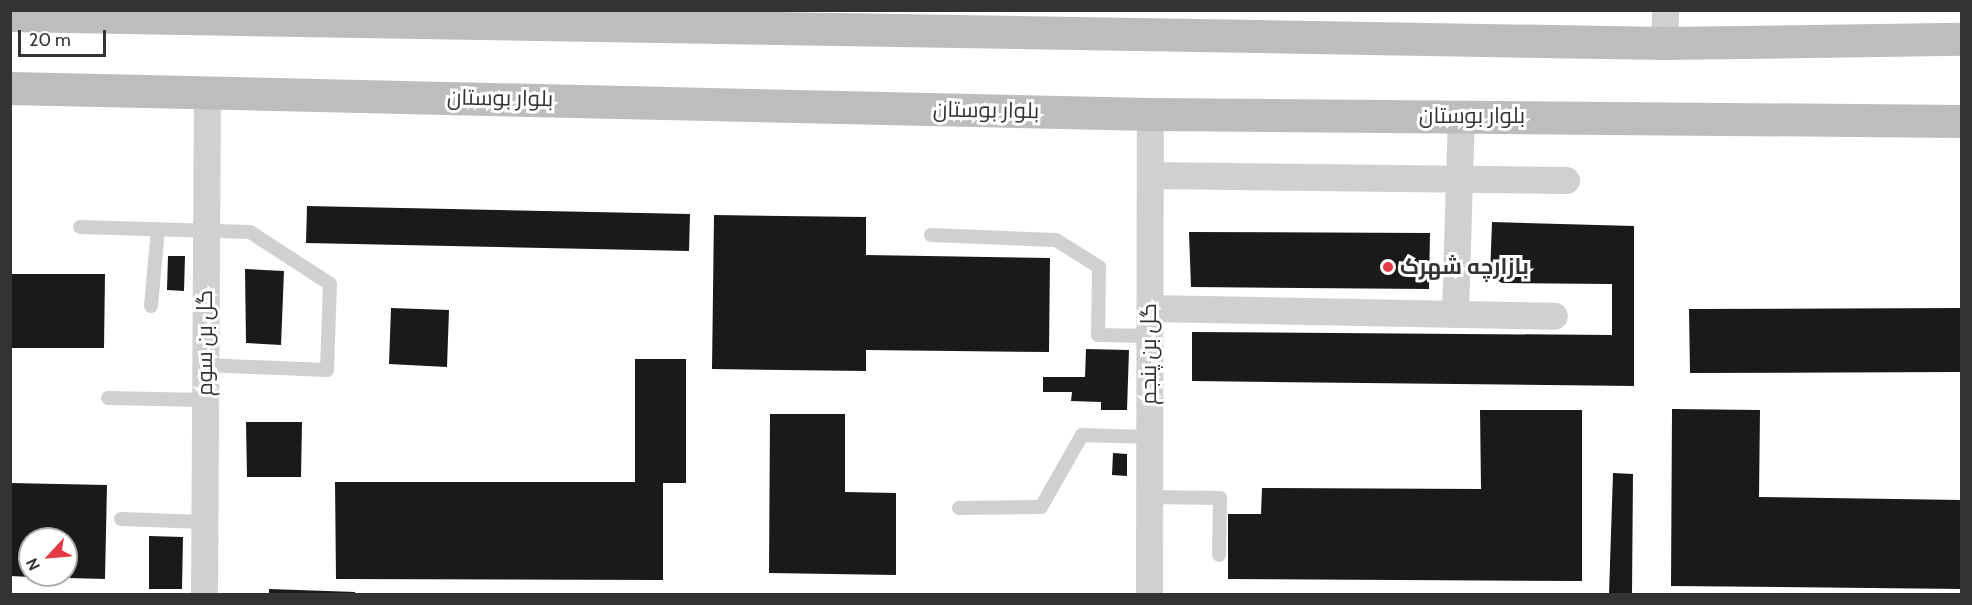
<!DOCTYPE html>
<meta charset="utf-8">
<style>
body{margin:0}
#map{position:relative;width:1972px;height:605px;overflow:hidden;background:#fff;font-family:Cabin,Cairo,sans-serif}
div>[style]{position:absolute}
.building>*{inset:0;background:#1a1a1a}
.lane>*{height:14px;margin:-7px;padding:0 7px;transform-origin:7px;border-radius:7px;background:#d0d0d0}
.street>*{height:27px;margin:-13.5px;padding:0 13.5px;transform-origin:13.5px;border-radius:13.5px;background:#d0d0d0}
.secondary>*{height:33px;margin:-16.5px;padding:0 16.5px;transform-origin:16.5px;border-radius:16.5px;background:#bdbdbd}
.dots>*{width:16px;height:16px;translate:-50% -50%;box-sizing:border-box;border:3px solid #fff;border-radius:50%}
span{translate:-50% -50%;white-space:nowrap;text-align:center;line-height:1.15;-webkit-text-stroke:6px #fff;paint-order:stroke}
.street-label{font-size:22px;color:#333}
.poi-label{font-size:22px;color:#333;font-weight:700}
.left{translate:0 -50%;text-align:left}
.frame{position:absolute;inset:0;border:12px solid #333;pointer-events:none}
.north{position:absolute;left:18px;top:527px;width:60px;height:60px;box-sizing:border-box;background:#fff;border:2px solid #adadad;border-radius:50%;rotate:244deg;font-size:16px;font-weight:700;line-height:24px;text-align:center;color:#333}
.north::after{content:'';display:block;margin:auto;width:21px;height:27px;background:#e63946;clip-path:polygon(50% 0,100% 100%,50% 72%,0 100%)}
.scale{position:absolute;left:18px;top:30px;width:88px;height:27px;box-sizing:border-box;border:3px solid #333;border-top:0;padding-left:8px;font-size:18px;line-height:21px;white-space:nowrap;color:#333;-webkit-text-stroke:4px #fff;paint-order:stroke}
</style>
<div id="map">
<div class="building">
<i style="clip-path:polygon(307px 206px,690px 214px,689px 251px,306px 243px)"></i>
<i style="clip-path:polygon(714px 215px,866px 217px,866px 255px,1050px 258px,1049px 352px,866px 350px,866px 371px,712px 369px)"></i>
<i style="clip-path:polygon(1492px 222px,1634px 226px,1634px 386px,1192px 381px,1192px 332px,1612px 335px,1612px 284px,1502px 283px,1490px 276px)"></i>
<i style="clip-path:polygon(1189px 232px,1430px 233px,1429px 289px,1191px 287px)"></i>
<i style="clip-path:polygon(168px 256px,185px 256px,184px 291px,167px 290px)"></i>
<i style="clip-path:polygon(245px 269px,284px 271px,281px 345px,246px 343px)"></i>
<i style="clip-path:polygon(10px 274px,105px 274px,104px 348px,10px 348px)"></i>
<i style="clip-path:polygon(391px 308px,449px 310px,447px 367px,389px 364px)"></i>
<i style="clip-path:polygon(1962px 308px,1962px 372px,1690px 373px,1689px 309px)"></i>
<i style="clip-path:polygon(1086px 349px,1129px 350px,1127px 410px,1101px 410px,1101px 402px,1071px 401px,1072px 392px,1043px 392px,1043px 377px,1085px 377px)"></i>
<i style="clip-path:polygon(635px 359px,686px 359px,686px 483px,663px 483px,663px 580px,336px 579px,335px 482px,635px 482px)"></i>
<i style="clip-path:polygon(1672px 409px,1760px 410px,1759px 497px,1962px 500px,1962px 589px,1671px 586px)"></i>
<i style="clip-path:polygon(1480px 410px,1582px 410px,1582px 581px,1228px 579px,1228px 514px,1261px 514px,1262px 488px,1481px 489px)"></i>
<i style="clip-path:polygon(770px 414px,845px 414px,845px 492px,896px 493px,896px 575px,769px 573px)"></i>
<i style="clip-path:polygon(246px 422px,302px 422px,301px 477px,247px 477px)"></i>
<i style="clip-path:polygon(1113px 453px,1127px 454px,1127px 476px,1112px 475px)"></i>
<i style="clip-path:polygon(1613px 473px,1633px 474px,1632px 594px,1609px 594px)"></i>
<i style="clip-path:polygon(10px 483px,107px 485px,105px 579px,32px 577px,66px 575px,66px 539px,30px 539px,30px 577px,10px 576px)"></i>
<i style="clip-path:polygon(149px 536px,183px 537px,182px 589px,149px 589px)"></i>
<i style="clip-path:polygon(269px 589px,355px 592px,355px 594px,269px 594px)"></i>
</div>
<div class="lane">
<i style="left:80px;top:227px;width:170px;rotate:1.7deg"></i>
<i style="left:250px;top:232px;width:95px;rotate:33deg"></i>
<i style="left:330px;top:284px;width:86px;rotate:92deg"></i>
<i style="left:327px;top:370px;width:122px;rotate:-177.7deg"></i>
<i style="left:931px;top:235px;width:125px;rotate:2.3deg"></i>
<i style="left:1056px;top:240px;width:51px;rotate:32.1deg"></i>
<i style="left:1099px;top:267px;width:68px;rotate:90.8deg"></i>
<i style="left:1098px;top:335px;width:52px;rotate:1.1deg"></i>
<i style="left:151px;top:306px;width:77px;rotate:-84.8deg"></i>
<i style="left:108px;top:398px;width:97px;rotate:1.2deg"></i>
<i style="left:1149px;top:497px;width:71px;rotate:0.8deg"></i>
<i style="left:1220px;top:498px;width:57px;rotate:91deg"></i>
<i style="left:959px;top:508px;width:82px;rotate:-0.7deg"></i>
<i style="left:1041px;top:507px;width:83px;rotate:-60.3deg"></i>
<i style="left:1082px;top:435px;width:67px;rotate:1.7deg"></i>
<i style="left:121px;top:519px;width:83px;rotate:2.1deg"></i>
</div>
<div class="street">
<i style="left:1664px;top:43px;width:33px;rotate:-88deg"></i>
<i style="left:1150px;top:175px;width:416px;rotate:0.7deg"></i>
<i style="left:1150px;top:308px;width:404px;rotate:1.1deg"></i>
<i style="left:1455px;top:314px;width:198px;rotate:-88.3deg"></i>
<i style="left:204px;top:594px;width:503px;rotate:-89.66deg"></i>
<i style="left:1149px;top:594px;width:480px;rotate:-89.9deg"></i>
</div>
<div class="secondary">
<i style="left:10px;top:15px;width:1654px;rotate:0.97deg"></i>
<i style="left:1664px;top:43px;width:298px;rotate:-0.8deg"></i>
<i style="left:10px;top:88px;width:1140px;rotate:1.31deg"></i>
<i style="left:1150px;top:114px;width:812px;rotate:0.49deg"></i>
</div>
<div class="dots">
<i style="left:1388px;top:267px;background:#e63946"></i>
</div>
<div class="street-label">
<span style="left:500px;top:98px;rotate:1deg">بلوار بوستان</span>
<span style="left:986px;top:110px;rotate:1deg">بلوار بوستان</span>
<span style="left:1472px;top:116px">بلوار بوستان</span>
<span style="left:205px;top:343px;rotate:-90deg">گل بن سوم</span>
<span style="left:1149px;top:354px;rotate:-90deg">گل بن پنجم</span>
</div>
<div class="poi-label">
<span class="left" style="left:1400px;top:267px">بازارچه شهرک</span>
</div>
<div class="frame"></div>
<div class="north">N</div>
<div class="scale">20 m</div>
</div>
